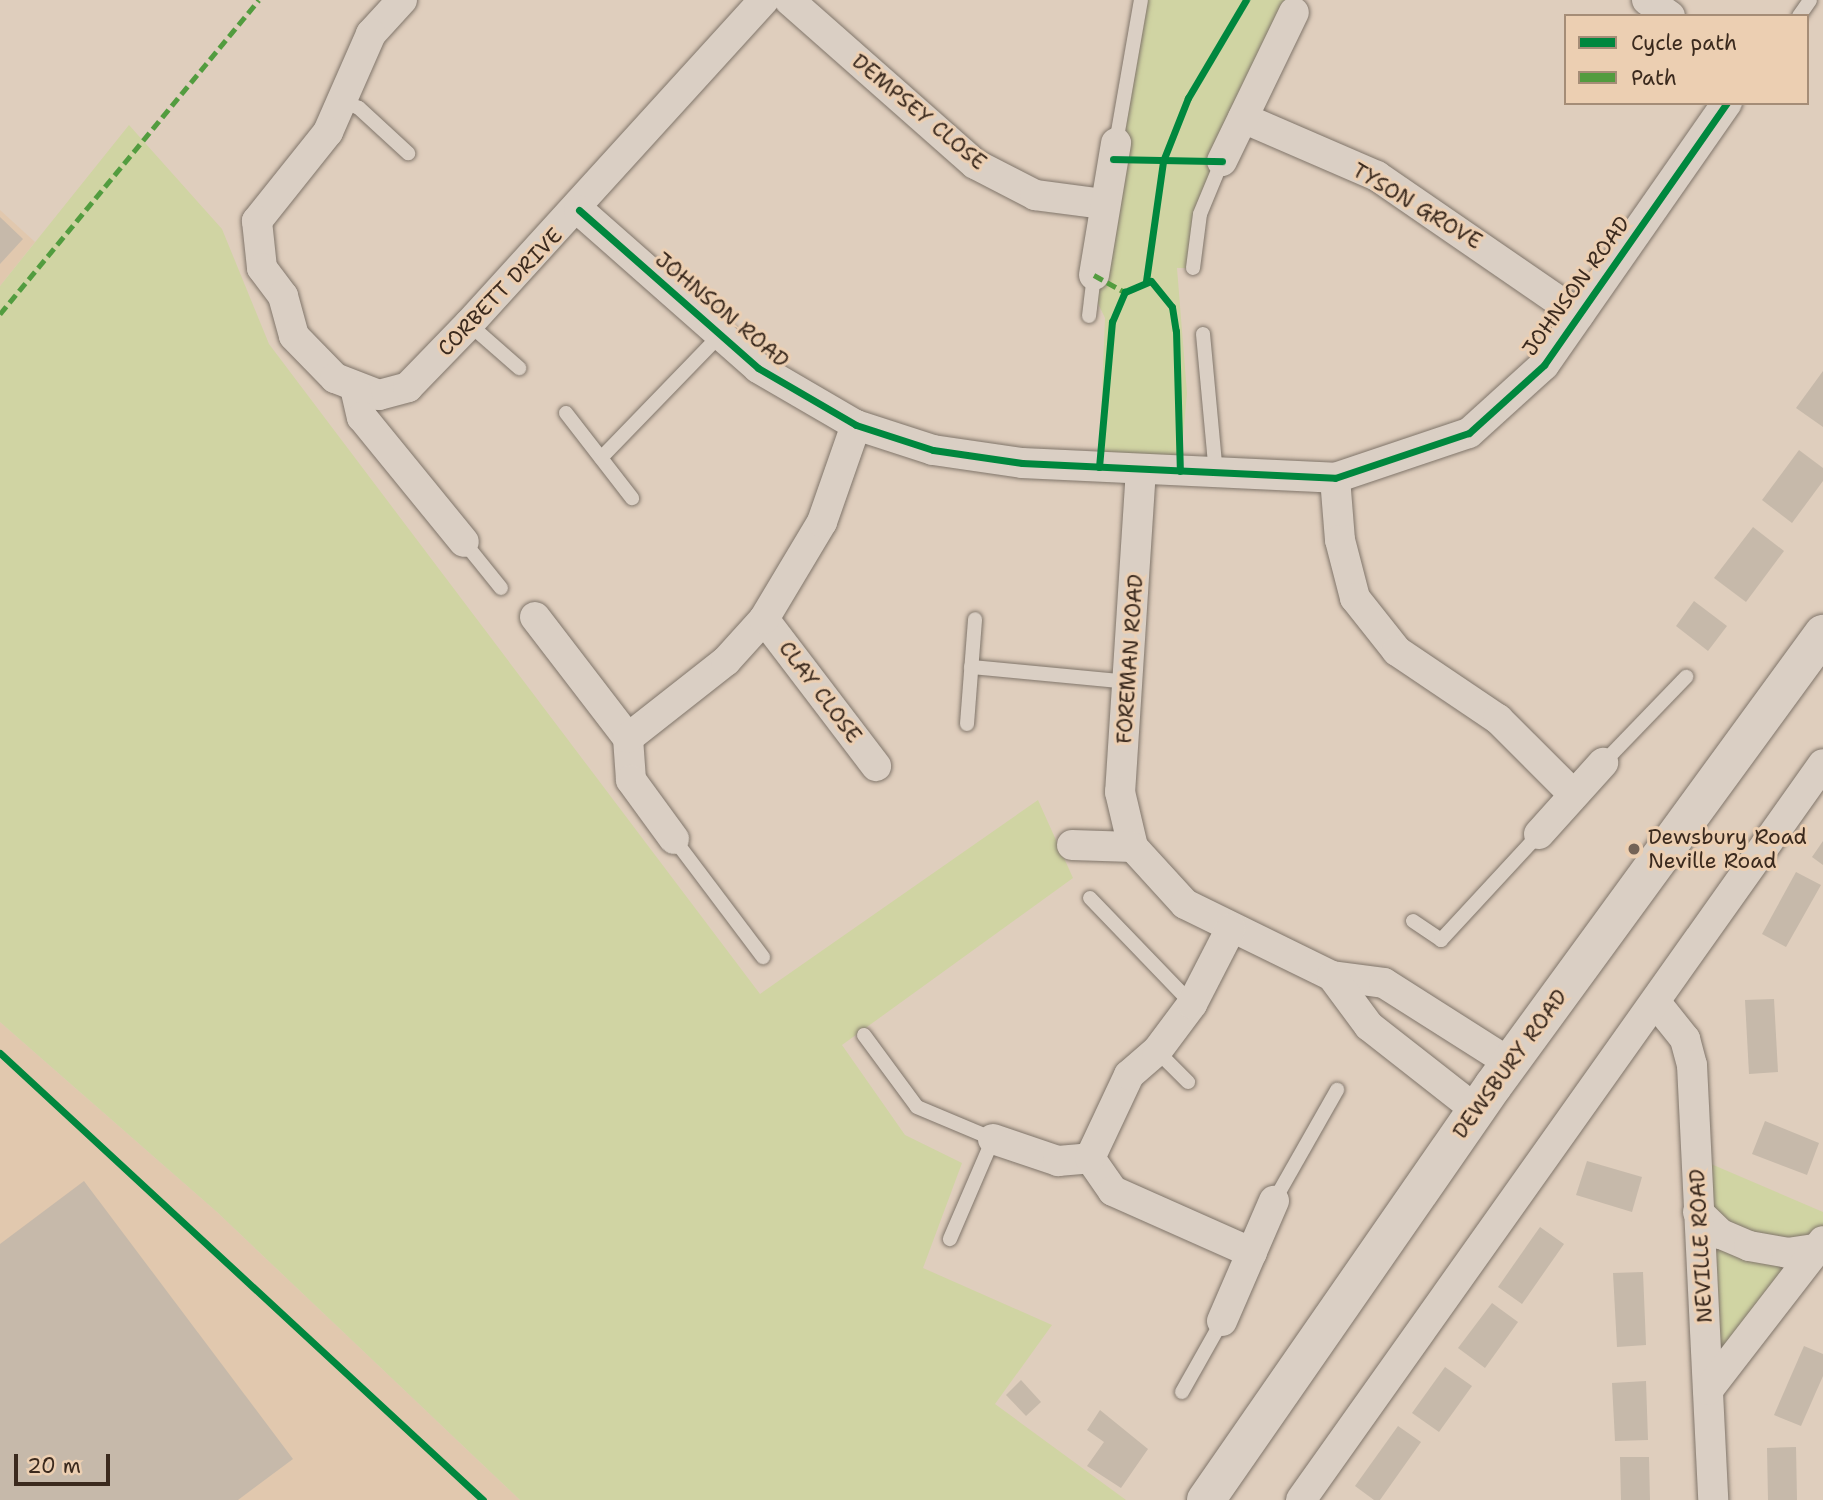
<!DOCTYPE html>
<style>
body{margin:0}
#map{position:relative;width:1823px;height:1500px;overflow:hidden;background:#dfcebd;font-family:"Shantell Sans",sans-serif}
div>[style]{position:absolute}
.built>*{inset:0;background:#e1c8ae}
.green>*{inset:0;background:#d0d4a3}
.building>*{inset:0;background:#c6b9aa}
.roads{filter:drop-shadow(0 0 2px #80756a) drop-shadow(0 0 2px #80756a)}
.lane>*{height:14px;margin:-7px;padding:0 7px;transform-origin:7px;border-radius:7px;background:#dacfc4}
.street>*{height:30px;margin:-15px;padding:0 15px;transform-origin:15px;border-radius:15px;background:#dacfc4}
.highway>*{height:38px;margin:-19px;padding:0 19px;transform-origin:19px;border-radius:19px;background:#dacfc4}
.quiet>*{height:5px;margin-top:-2.5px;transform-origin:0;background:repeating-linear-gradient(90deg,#529c3f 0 10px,transparent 0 15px)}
.cycleway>*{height:7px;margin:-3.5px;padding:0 3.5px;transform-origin:3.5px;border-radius:3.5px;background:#00873e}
.dots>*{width:19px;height:19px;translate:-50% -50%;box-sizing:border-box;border:4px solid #eccfb2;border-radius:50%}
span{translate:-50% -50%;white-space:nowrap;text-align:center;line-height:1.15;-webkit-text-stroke:6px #eccfb2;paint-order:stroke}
.street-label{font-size:21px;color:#3b2a1e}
.poi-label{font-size:21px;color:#3b2a1e}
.left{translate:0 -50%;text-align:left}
.legend{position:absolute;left:1564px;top:14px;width:245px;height:91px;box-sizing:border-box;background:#eccfb2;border:2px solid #a58d77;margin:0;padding:9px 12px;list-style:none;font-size:21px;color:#3b2a1e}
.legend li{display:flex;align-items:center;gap:14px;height:35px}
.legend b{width:35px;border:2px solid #a58d77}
.scale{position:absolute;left:14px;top:1454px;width:96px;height:32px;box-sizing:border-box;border:4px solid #3b2a1e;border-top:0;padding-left:9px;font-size:21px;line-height:24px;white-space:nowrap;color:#3b2a1e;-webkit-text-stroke:5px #eccfb2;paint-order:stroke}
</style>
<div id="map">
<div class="built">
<i style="clip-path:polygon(0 210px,35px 242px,0 286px)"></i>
<i style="clip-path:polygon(0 1022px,217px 1212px,520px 1500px,0 1500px)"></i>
</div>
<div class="green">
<i style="clip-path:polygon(1141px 0,1301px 0,1200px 214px,1193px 268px,1177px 268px,1187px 393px,1180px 471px,1099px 467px,1105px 318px,1092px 291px)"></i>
<i style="clip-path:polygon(129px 125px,222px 229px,269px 344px,760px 994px,1038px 800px,1073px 878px,842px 1045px,905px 1135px,962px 1163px,923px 1268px,1052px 1325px,995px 1404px,1126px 1500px,520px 1500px,217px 1212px,0 1022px,0 286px)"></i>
<i style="clip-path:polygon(1697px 1158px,1823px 1212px,1823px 1241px,1708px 1390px)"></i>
</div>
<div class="building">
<i style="clip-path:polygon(0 217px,23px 239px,0 264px)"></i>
<i style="clip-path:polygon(1823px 371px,1823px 427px,1796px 408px)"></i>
<i style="clip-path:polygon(1799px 450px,1823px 468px,1823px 481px,1792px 523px,1762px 500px)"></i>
<i style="clip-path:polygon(1753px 527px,1784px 551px,1746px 602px,1714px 578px)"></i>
<i style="clip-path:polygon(1694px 601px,1727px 626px,1708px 651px,1676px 626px)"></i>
<i style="clip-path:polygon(1823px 841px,1823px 865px,1812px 857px)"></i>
<i style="clip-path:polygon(1796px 872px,1821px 885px,1786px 947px,1762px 934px)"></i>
<i style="clip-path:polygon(1774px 999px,1778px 1072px,1749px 1074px,1745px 1000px)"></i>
<i style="clip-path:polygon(1765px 1121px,1819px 1143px,1807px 1175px,1752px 1154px)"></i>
<i style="clip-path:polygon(1587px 1161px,1642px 1177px,1632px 1212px,1576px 1195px)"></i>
<i style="clip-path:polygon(84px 1181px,293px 1459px,238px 1500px,0 1500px,0 1244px)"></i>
<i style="clip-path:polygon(1540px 1227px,1564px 1244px,1522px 1304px,1498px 1287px)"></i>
<i style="clip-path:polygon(1643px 1272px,1646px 1345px,1617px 1347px,1613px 1273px)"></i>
<i style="clip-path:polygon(1492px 1303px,1518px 1322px,1485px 1368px,1458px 1348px)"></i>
<i style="clip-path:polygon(1804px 1346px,1823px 1354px,1823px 1376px,1801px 1426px,1774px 1415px)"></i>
<i style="clip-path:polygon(1445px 1367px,1472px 1386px,1439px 1432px,1412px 1413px)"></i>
<i style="clip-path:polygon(1021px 1380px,1041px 1402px,1026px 1416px,1006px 1395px)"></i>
<i style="clip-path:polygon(1646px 1381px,1648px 1440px,1615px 1441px,1612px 1383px)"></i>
<i style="clip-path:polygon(1100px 1410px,1148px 1449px,1121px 1488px,1087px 1466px,1104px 1442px,1087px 1430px)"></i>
<i style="clip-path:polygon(1398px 1426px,1421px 1442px,1380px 1500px,1374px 1500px,1355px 1486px)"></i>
<i style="clip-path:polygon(1796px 1447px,1797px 1500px,1768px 1500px,1767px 1448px)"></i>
<i style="clip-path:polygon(1620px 1457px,1649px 1457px,1650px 1500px,1621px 1500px)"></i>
</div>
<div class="roads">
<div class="lane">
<i style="left:1799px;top:16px;width:19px;rotate:-55deg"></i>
<i style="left:341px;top:101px;width:19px;rotate:21deg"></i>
<i style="left:359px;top:108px;width:67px;rotate:42.6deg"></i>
<i style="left:1116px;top:143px;width:145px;rotate:-80.1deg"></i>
<i style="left:1193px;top:268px;width:54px;rotate:-82.6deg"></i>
<i style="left:1200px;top:214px;width:57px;rotate:-67.5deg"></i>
<i style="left:1089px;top:316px;width:41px;rotate:-83deg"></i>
<i style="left:469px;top:324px;width:67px;rotate:41.3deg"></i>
<i style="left:1203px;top:334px;width:140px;rotate:84.7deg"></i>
<i style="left:566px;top:413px;width:108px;rotate:52.2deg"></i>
<i style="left:601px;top:458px;width:171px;rotate:-45.9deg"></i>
<i style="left:464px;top:542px;width:59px;rotate:51.2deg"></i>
<i style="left:971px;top:667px;width:160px;rotate:5.4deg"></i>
<i style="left:967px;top:724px;width:105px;rotate:-85.6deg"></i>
<i style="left:1603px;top:763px;width:120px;rotate:-46deg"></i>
<i style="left:674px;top:839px;width:148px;rotate:53deg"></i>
<i style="left:1090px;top:898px;width:147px;rotate:46.1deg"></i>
<i style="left:1413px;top:921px;width:34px;rotate:34deg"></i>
<i style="left:1441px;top:940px;width:144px;rotate:-47.2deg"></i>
<i style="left:864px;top:1035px;width:89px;rotate:53.6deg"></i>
<i style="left:917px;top:1107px;width:82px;rotate:22.8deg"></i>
<i style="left:993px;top:1139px;width:109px;rotate:113.3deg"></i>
<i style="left:1157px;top:1051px;width:44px;rotate:45deg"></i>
<i style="left:1274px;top:1201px;width:128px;rotate:-60.4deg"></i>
<i style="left:1182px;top:1392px;width:81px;rotate:-60.6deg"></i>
</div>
<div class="street">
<i style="left:402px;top:0;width:46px;rotate:132.4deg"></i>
<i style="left:371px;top:34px;width:107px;rotate:113.7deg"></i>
<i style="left:328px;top:132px;width:114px;rotate:128.6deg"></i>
<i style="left:257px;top:221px;width:47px;rotate:83.9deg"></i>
<i style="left:262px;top:268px;width:35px;rotate:53deg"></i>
<i style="left:283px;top:296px;width:41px;rotate:74.6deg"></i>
<i style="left:294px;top:336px;width:59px;rotate:45.7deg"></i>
<i style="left:335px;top:378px;width:47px;rotate:21.1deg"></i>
<i style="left:379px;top:395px;width:30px;rotate:-15deg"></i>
<i style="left:408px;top:387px;width:88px;rotate:-45.9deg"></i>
<i style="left:469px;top:324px;width:438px;rotate:-47.7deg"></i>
<i style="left:789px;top:0;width:248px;rotate:41.4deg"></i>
<i style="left:975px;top:164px;width:68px;rotate:27.3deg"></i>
<i style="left:1035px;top:195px;width:70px;rotate:7.4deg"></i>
<i style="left:1647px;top:0;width:28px;rotate:35deg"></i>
<i style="left:1243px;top:118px;width:146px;rotate:23.4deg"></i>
<i style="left:1377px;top:176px;width:245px;rotate:34.5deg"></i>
<i style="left:1222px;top:161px;width:165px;rotate:-64.2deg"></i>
<i style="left:579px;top:210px;width:239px;rotate:41.4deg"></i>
<i style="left:758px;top:368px;width:113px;rotate:30.2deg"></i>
<i style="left:856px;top:425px;width:81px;rotate:18deg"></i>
<i style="left:933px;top:450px;width:90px;rotate:8.3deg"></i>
<i style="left:1022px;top:463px;width:313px;rotate:2.7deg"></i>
<i style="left:1335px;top:478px;width:141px;rotate:-18.6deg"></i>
<i style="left:1469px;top:433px;width:101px;rotate:-42.2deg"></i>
<i style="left:1544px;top:365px;width:320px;rotate:-55.1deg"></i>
<i style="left:1094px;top:275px;width:134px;rotate:-80.5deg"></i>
<i style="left:356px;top:392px;width:26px;rotate:77deg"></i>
<i style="left:362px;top:417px;width:161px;rotate:50.8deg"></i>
<i style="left:1141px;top:469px;width:324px;rotate:93.7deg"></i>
<i style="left:1120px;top:792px;width:57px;rotate:76.7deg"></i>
<i style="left:1133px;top:847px;width:77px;rotate:47.6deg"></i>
<i style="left:1185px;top:904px;width:164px;rotate:26.1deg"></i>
<i style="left:1332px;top:976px;width:52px;rotate:7.7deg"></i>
<i style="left:1384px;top:983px;width:149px;rotate:32.4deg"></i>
<i style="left:1335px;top:478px;width:62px;rotate:85.4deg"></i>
<i style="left:1340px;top:540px;width:60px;rotate:75.5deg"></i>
<i style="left:1355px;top:598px;width:68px;rotate:51.6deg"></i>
<i style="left:1397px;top:651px;width:122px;rotate:34deg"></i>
<i style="left:1498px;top:719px;width:107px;rotate:45deg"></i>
<i style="left:535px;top:617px;width:153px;rotate:52.5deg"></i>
<i style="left:628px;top:738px;width:42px;rotate:85.9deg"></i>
<i style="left:631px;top:780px;width:73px;rotate:53.9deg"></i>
<i style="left:764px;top:619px;width:185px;rotate:52.7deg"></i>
<i style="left:628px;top:738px;width:125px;rotate:-38.2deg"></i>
<i style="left:726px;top:661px;width:57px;rotate:-47.9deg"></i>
<i style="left:764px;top:619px;width:113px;rotate:-59.1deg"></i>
<i style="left:822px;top:522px;width:103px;rotate:-70.7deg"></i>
<i style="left:1539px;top:834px;width:96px;rotate:-48deg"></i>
<i style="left:1072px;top:845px;width:61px;rotate:1.9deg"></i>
<i style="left:1332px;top:976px;width:62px;rotate:53.5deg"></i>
<i style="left:1369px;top:1026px;width:136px;rotate:38.1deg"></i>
<i style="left:1657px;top:1004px;width:45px;rotate:51.3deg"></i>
<i style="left:1685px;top:1039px;width:27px;rotate:75deg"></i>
<i style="left:1692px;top:1065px;width:436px;rotate:87.2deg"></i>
<i style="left:993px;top:1139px;width:69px;rotate:18.7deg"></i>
<i style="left:1058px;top:1161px;width:32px;rotate:-5deg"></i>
<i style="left:1090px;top:1158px;width:40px;rotate:55.1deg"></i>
<i style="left:1113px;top:1191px;width:152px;rotate:24deg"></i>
<i style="left:1090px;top:1158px;width:92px;rotate:-64.8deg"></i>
<i style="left:1129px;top:1075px;width:37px;rotate:-41deg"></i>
<i style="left:1157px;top:1051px;width:59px;rotate:-53.3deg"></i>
<i style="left:1192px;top:1004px;width:85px;rotate:-62.8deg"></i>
<i style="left:1698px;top:1212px;width:32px;rotate:44deg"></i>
<i style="left:1721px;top:1234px;width:30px;rotate:23deg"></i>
<i style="left:1749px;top:1246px;width:39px;rotate:10deg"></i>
<i style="left:1787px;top:1253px;width:29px;rotate:-8deg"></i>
<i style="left:1222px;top:1321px;width:131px;rotate:-66.6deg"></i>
<i style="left:1708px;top:1390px;width:188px;rotate:-52.3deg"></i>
<i style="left:1301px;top:1500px;width:902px;rotate:-54.65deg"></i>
</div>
<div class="highway">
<i style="left:1206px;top:1500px;width:504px;rotate:-55.27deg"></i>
<i style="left:1493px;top:1086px;width:560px;rotate:-53.87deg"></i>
</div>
</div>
<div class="quiet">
<i style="left:1094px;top:275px;width:35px;rotate:29deg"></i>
<i style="left:0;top:314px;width:407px;rotate:-50.5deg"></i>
</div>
<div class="cycleway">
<i style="left:1113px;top:159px;width:109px;rotate:1.1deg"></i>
<i style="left:579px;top:210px;width:239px;rotate:41.4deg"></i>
<i style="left:758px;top:368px;width:113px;rotate:30.2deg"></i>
<i style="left:856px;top:425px;width:81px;rotate:18deg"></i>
<i style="left:933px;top:450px;width:90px;rotate:8.3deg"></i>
<i style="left:1022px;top:463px;width:313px;rotate:2.7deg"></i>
<i style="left:1335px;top:478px;width:141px;rotate:-18.6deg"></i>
<i style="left:1469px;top:433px;width:101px;rotate:-42.2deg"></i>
<i style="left:1544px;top:365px;width:320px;rotate:-55.1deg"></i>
<i style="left:1146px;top:281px;width:121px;rotate:-81.9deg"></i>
<i style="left:1163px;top:161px;width:68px;rotate:-68.4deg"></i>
<i style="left:1188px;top:98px;width:114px;rotate:-59.4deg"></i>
<i style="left:1099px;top:467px;width:146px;rotate:-84.9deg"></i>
<i style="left:1112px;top:322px;width:33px;rotate:-67deg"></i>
<i style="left:1125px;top:292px;width:28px;rotate:-23deg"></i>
<i style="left:1151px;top:281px;width:33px;rotate:51deg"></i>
<i style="left:1172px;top:307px;width:24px;rotate:81deg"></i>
<i style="left:1176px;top:331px;width:140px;rotate:88.4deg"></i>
<i style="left:0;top:1053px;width:658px;rotate:42.78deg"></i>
</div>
<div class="dots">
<i style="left:1634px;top:849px;background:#746356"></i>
</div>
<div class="street-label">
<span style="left:919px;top:112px;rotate:40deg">DEMPSEY CLOSE</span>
<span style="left:1417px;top:206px;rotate:31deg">TYSON GROVE</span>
<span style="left:1576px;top:286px;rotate:-54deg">JOHNSON ROAD</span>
<span style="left:500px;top:292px;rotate:-46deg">CORBETT DRIVE</span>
<span style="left:722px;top:310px;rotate:40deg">JOHNSON ROAD</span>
<span style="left:1130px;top:659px;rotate:-86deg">FOREMAN ROAD</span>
<span style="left:820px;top:692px;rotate:53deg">CLAY CLOSE</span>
<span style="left:1510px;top:1064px;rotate:-54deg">DEWSBURY ROAD</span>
<span style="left:1701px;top:1246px;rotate:-93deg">NEVILLE ROAD</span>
</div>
<div class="poi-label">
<span class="left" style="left:1648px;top:849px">Dewsbury Road<br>Neville Road</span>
</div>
<ul class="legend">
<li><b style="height:9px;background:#00873e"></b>Cycle path</li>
<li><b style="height:9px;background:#529c3f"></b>Path</li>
</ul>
<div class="scale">20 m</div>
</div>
